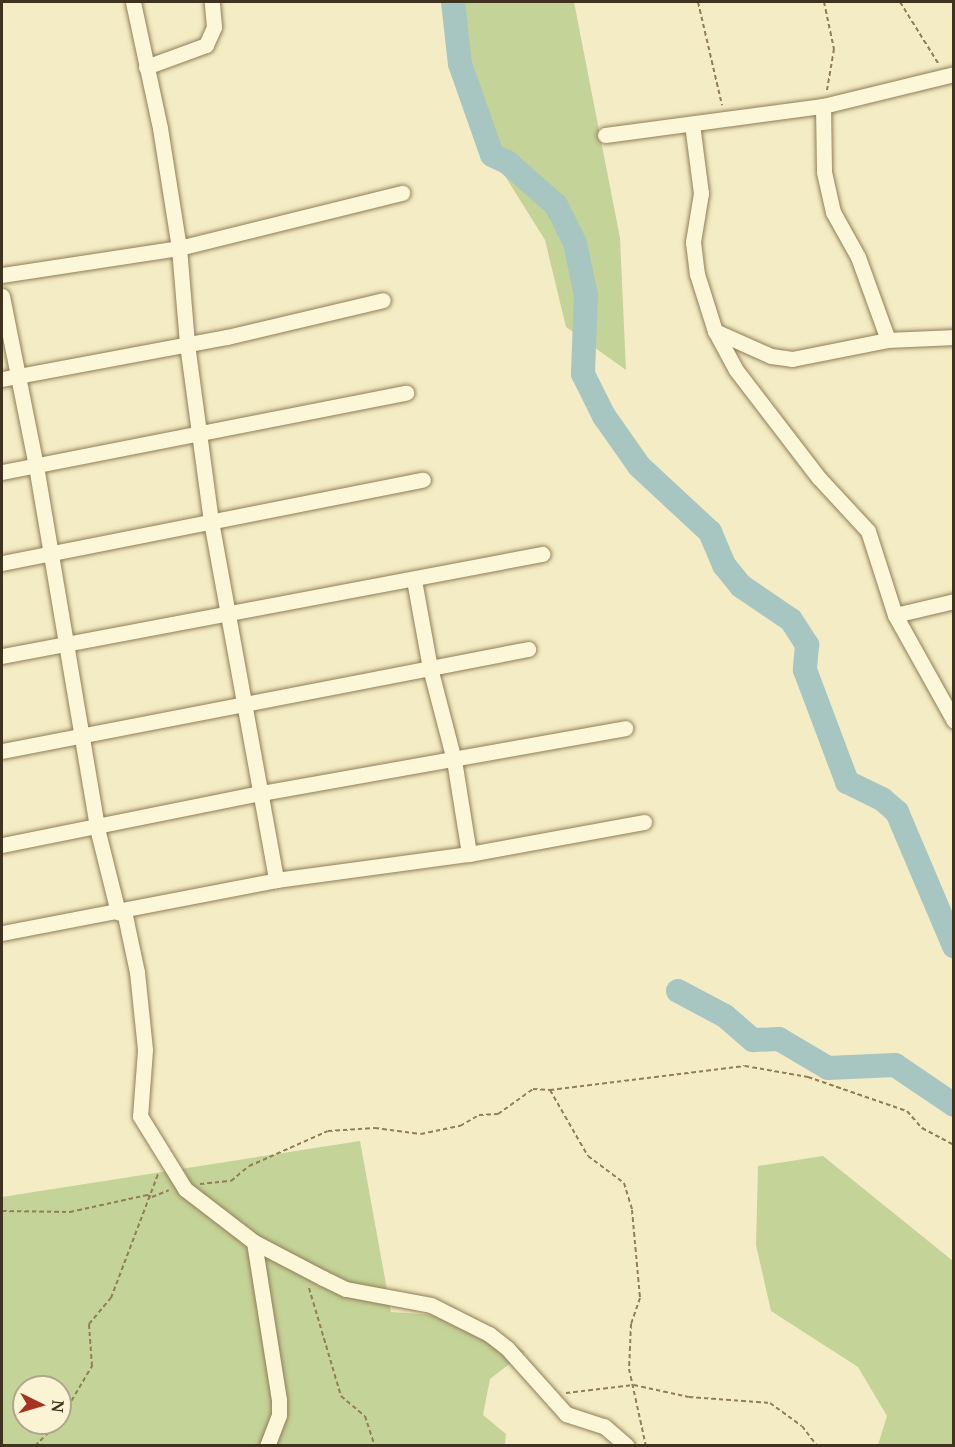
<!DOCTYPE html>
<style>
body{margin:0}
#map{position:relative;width:955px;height:1447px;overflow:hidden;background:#f3ecc4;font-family:"Noto Serif",serif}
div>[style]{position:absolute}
.green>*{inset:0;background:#c4d397}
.river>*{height:24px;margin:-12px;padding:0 12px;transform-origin:12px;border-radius:12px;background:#a7c6c1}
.path>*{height:2px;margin-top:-1px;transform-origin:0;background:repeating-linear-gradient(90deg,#917e58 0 4.5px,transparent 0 7.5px)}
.roads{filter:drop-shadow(0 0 2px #917e58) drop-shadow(0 0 2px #917e58)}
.minor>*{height:15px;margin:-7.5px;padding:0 7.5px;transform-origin:7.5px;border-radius:7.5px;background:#fcf7d9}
span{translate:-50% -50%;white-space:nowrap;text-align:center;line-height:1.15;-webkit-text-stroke:6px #faf4d5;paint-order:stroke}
.frame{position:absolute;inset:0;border:3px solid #3f321e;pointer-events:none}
.north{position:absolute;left:12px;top:1375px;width:60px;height:60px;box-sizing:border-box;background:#faf4d5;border:2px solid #afa68c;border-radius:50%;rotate:95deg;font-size:16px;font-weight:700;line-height:24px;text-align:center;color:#3f321e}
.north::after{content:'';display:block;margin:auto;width:21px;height:27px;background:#a73220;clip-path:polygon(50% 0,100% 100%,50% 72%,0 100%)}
</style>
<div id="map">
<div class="green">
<i style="clip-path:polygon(453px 2px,574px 2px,620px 238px,626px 370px,566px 327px,545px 240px,492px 155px,460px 64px)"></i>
<i style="clip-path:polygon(evenodd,360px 1141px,391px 1312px,475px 1318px,525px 1352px,490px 1379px,483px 1415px,506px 1434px,505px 1445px,2px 1446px,2px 1197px,360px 1141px,24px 1387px,60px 1387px,60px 1423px,24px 1423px,24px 1387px)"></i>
<i style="clip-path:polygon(823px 1156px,953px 1261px,953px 1445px,878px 1445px,887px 1416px,858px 1367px,771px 1311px,756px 1245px,758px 1166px)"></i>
</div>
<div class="river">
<i style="left:453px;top:2px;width:62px;rotate:83.6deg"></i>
<i style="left:460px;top:64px;width:96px;rotate:70.6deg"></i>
<i style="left:492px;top:155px;width:17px;rotate:25deg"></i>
<i style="left:507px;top:162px;width:65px;rotate:41.3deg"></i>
<i style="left:556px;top:205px;width:42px;rotate:63.4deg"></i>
<i style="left:575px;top:243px;width:53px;rotate:78.1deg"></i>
<i style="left:586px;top:295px;width:79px;rotate:92.2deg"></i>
<i style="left:583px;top:374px;width:47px;rotate:63.4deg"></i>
<i style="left:604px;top:416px;width:61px;rotate:55deg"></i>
<i style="left:639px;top:466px;width:97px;rotate:42.9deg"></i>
<i style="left:710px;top:532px;width:36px;rotate:67deg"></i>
<i style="left:724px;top:565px;width:27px;rotate:51deg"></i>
<i style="left:741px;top:586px;width:60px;rotate:34.2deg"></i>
<i style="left:791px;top:620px;width:30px;rotate:57deg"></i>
<i style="left:807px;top:645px;width:25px;rotate:95deg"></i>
<i style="left:805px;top:670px;width:120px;rotate:69.4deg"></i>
<i style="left:847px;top:782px;width:39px;rotate:26deg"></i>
<i style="left:882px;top:799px;width:20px;rotate:41deg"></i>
<i style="left:897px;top:812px;width:146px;rotate:67deg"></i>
<i style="left:678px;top:991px;width:53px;rotate:28deg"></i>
<i style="left:725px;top:1016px;width:37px;rotate:41deg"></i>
<i style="left:753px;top:1040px;width:26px;rotate:-2deg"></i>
<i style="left:779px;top:1039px;width:57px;rotate:30.6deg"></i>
<i style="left:828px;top:1068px;width:67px;rotate:-2.6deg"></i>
<i style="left:895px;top:1065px;width:71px;rotate:34.1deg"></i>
</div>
<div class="path">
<i style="left:698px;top:2px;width:106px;rotate:76.9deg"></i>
<i style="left:824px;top:2px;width:48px;rotate:78deg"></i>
<i style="left:834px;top:49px;width:42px;rotate:99.7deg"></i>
<i style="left:900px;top:2px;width:72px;rotate:58.1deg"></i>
<i style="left:550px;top:1090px;width:196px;rotate:-7deg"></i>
<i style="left:745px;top:1066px;width:64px;rotate:9.9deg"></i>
<i style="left:808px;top:1077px;width:105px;rotate:19deg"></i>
<i style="left:907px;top:1111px;width:23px;rotate:49deg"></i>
<i style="left:922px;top:1128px;width:36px;rotate:28deg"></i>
<i style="left:200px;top:1184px;width:31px;rotate:-6deg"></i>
<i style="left:231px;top:1181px;width:23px;rotate:-40deg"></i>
<i style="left:249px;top:1166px;width:86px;rotate:-23.9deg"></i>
<i style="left:328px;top:1131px;width:47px;rotate:-3.7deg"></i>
<i style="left:375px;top:1128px;width:46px;rotate:7.4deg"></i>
<i style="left:421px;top:1134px;width:40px;rotate:-12deg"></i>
<i style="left:460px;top:1126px;width:22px;rotate:-30deg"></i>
<i style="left:479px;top:1115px;width:19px;rotate:-3deg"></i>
<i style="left:498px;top:1114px;width:43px;rotate:-35.5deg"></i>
<i style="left:533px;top:1089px;width:17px;rotate:3deg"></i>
<i style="left:550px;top:1090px;width:76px;rotate:60.1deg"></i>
<i style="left:588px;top:1156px;width:45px;rotate:36.9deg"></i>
<i style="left:624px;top:1183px;width:28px;rotate:73deg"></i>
<i style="left:632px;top:1210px;width:88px;rotate:84.8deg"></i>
<i style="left:640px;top:1298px;width:28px;rotate:109deg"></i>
<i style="left:631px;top:1324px;width:45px;rotate:92.5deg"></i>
<i style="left:629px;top:1369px;width:79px;rotate:77.6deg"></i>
<i style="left:2px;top:1211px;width:68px;rotate:0.8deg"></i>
<i style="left:70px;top:1212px;width:79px;rotate:-12.4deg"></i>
<i style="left:147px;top:1195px;width:5px;rotate:22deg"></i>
<i style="left:152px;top:1197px;width:18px;rotate:-22deg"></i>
<i style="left:309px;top:1288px;width:113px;rotate:73.5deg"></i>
<i style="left:341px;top:1396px;width:31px;rotate:40deg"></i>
<i style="left:365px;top:1416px;width:32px;rotate:72deg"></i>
<i style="left:566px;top:1393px;width:68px;rotate:-6.7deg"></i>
<i style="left:634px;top:1385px;width:56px;rotate:12.3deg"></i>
<i style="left:689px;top:1397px;width:81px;rotate:4.2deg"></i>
<i style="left:770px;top:1403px;width:39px;rotate:36deg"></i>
<i style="left:802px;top:1426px;width:25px;rotate:53deg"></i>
<i style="left:60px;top:1420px;width:63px;rotate:-59.3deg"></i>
<i style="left:92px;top:1366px;width:42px;rotate:-94.1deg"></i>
<i style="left:89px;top:1324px;width:34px;rotate:-50deg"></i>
<i style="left:111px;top:1298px;width:133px;rotate:-69.2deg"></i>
<i style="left:35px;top:1446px;width:33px;rotate:-45deg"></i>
</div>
<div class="roads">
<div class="minor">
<i style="left:133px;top:2px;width:129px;rotate:77.9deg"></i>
<i style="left:160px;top:128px;width:121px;rotate:81deg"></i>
<i style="left:179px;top:248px;width:96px;rotate:85.2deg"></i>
<i style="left:187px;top:344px;width:179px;rotate:82.3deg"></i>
<i style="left:211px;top:521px;width:365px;rotate:79.7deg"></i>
<i style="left:146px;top:67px;width:64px;rotate:-20.1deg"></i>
<i style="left:206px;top:45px;width:20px;rotate:-66deg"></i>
<i style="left:214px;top:27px;width:25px;rotate:-95deg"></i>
<i style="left:823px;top:106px;width:66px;rotate:89.1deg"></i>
<i style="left:824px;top:172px;width:41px;rotate:77.3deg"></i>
<i style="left:833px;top:212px;width:51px;rotate:60.9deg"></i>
<i style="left:858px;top:257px;width:88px;rotate:70.1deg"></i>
<i style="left:692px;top:124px;width:70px;rotate:82.6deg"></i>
<i style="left:701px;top:193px;width:50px;rotate:99.3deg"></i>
<i style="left:693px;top:242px;width:32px;rotate:83deg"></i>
<i style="left:697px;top:274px;width:60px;rotate:72.5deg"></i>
<i style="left:715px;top:331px;width:44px;rotate:61.7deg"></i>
<i style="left:736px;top:370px;width:136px;rotate:52.5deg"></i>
<i style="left:819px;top:478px;width:72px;rotate:47.2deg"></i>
<i style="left:868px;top:531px;width:88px;rotate:72.2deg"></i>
<i style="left:895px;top:615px;width:121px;rotate:60.9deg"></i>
<i style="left:605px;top:135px;width:220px;rotate:-7.6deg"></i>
<i style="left:823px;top:106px;width:135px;rotate:-13.7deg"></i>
<i style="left:2px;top:275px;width:179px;rotate:-8.7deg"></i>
<i style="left:179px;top:248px;width:230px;rotate:-13.9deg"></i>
<i style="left:2px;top:296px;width:173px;rotate:78.7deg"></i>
<i style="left:36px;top:466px;width:367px;rotate:80.4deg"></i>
<i style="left:97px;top:828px;width:87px;rotate:76deg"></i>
<i style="left:715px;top:331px;width:61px;rotate:24.1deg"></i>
<i style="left:771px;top:356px;width:21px;rotate:8deg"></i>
<i style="left:792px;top:359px;width:98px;rotate:-11.2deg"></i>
<i style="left:888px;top:340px;width:66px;rotate:-2.6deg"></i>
<i style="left:2px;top:379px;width:229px;rotate:-10.6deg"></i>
<i style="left:227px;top:337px;width:160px;rotate:-13.3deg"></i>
<i style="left:2px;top:472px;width:412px;rotate:-11.1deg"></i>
<i style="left:2px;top:563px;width:429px;rotate:-11.2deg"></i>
<i style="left:414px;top:580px;width:89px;rotate:79.7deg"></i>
<i style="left:430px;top:668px;width:95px;rotate:75.4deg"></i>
<i style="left:454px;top:760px;width:95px;rotate:80.9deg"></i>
<i style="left:895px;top:615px;width:61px;rotate:-13.3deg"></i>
<i style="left:2px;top:656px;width:550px;rotate:-10.7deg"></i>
<i style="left:2px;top:751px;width:536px;rotate:-10.97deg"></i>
<i style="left:2px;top:845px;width:264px;rotate:-11.4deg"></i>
<i style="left:261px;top:793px;width:370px;rotate:-10.1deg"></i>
<i style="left:124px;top:911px;width:62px;rotate:78deg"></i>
<i style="left:137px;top:972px;width:78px;rotate:84.1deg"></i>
<i style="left:145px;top:1050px;width:66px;rotate:94.3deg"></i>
<i style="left:140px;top:1116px;width:86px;rotate:58.3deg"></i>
<i style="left:185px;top:1189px;width:87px;rotate:37.5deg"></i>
<i style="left:254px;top:1242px;width:78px;rotate:27.6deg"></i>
<i style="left:323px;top:1278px;width:25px;rotate:26deg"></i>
<i style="left:346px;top:1289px;width:86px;rotate:10.7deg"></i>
<i style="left:431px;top:1305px;width:65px;rotate:26.6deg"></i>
<i style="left:489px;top:1334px;width:23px;rotate:38deg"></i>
<i style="left:507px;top:1348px;width:89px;rotate:48.2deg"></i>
<i style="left:566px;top:1414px;width:40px;rotate:18deg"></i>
<i style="left:604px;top:1426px;width:30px;rotate:41deg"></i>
<i style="left:2px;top:933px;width:279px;rotate:-10.9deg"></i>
<i style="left:276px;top:880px;width:195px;rotate:-7.7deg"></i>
<i style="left:469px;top:854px;width:178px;rotate:-10.4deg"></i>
<i style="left:254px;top:1242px;width:160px;rotate:81deg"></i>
<i style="left:279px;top:1400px;width:15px;rotate:90deg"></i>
<i style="left:279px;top:1415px;width:33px;rotate:111deg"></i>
</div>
</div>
<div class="frame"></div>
<div class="north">N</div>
</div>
